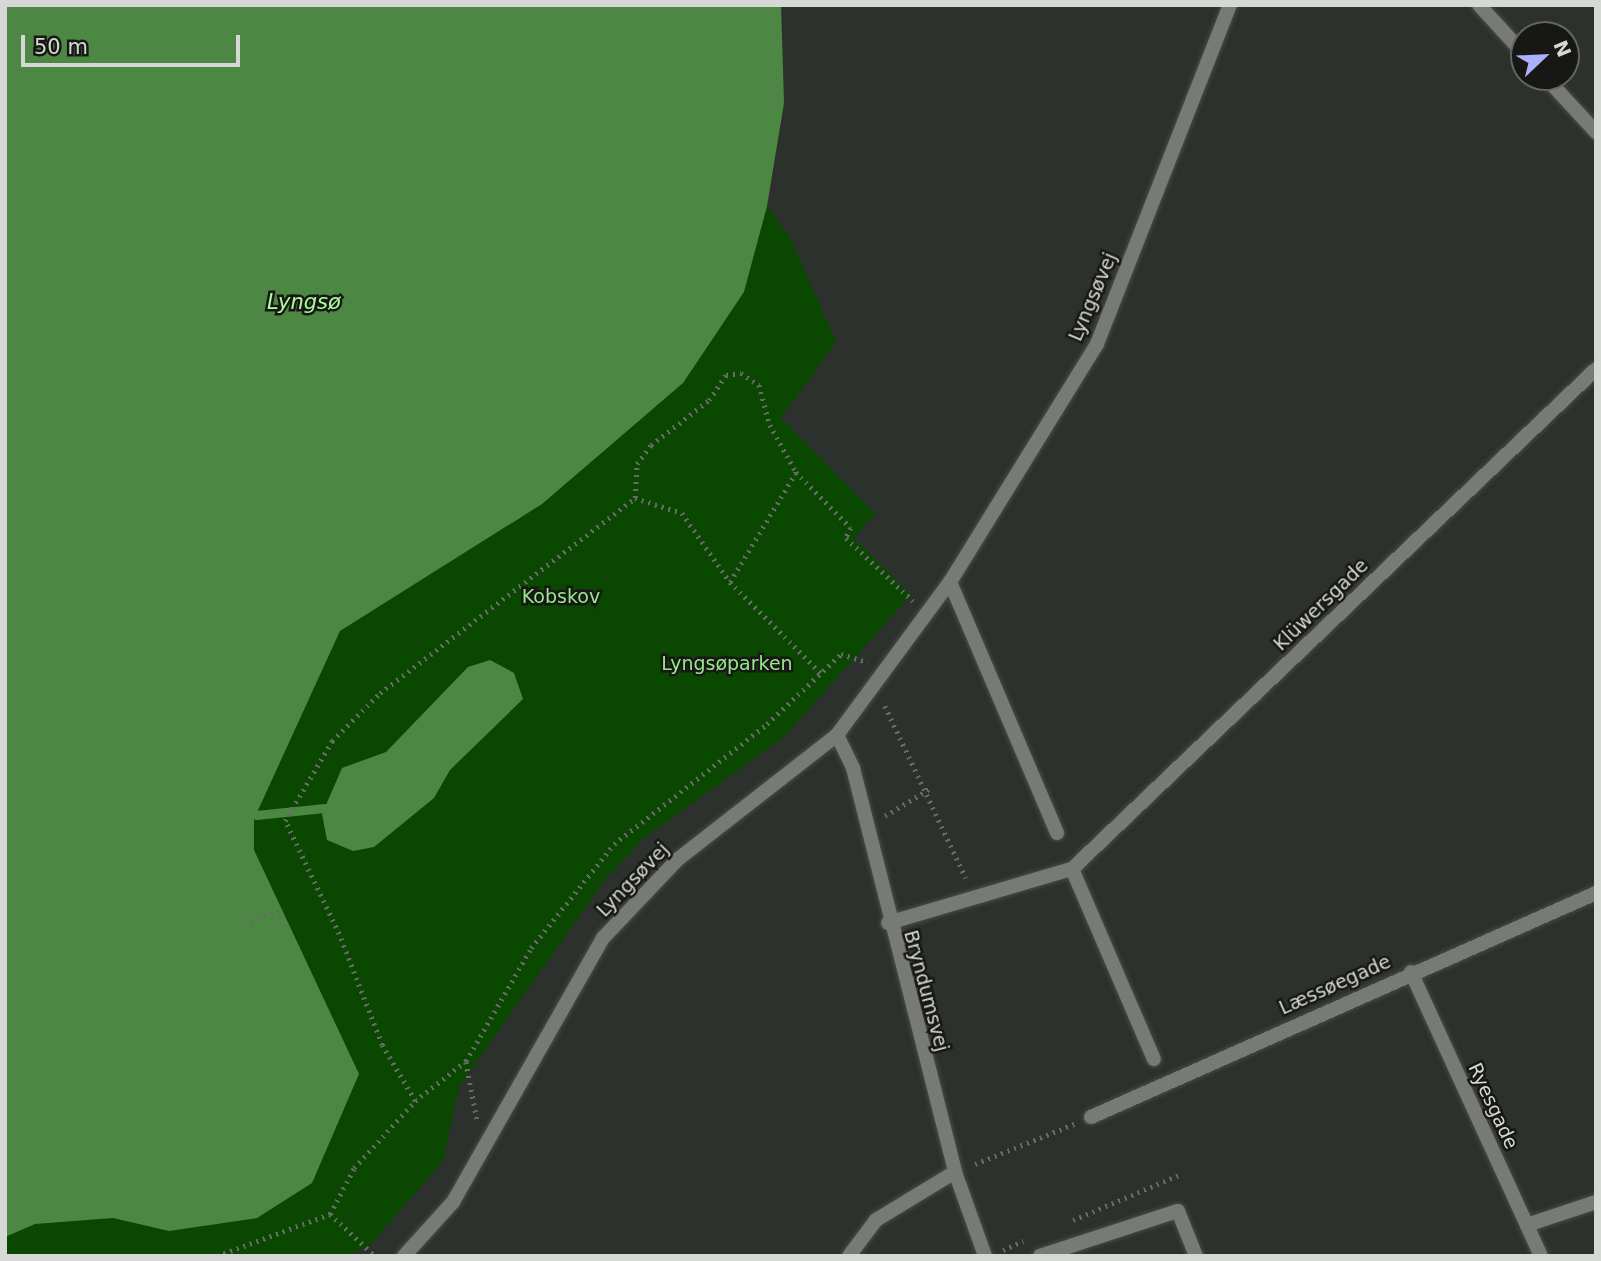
<!DOCTYPE html>
<meta charset="utf-8">
<style>
body{margin:0}
#map{position:relative;width:1601px;height:1261px;overflow:hidden;background:#2d312d;font-family:"DejaVu Sans",sans-serif}
div>[style]{position:absolute}
.green>*{inset:0;background:#0a4802}
.water>*{inset:0;background:#4c8844}
.stream>*{height:9px;margin:-4.5px;padding:0 4.5px;transform-origin:4.5px;border-radius:4.5px;background:#4c8844}
.path>*{height:4.5px;margin-top:-2.25px;transform-origin:0;background:repeating-linear-gradient(90deg,#676b67 0 2px,transparent 0 7px)}
.roads{filter:drop-shadow(0 0 2px #484c48) drop-shadow(0 0 2px #484c48)}
.service>*{height:14px;margin:-7px;padding:0 7px;transform-origin:7px;border-radius:7px;background:#787a77}
.minor>*{height:14px;margin:-7px;padding:0 7px;transform-origin:7px;border-radius:7px;background:#787a77}
.tertiary>*{height:14px;margin:-7px;padding:0 7px;transform-origin:7px;border-radius:7px;background:#787a77}
span{translate:-50% -50%;white-space:nowrap;text-align:center;line-height:1.15;-webkit-text-stroke:5px #171816;paint-order:stroke}
.street-label{font-size:19px;color:#d5d8d5}
.park-label{font-size:19px;color:#97e88c}
.water-label{font-size:21px;color:#abfd9f;font-style:italic}
.frame{position:absolute;inset:0;border:7px solid #d5d8d5;pointer-events:none}
.north{position:absolute;left:1510px;top:21px;width:70px;height:70px;box-sizing:border-box;background:#171816;border:2px solid #636562;border-radius:50%;rotate:67deg;font-size:19px;font-weight:700;line-height:28px;text-align:center;color:#d5d8d5}
.north::after{content:'';display:block;margin:auto;width:24px;height:32px;background:#aab0fb;clip-path:polygon(50% 0,100% 100%,50% 72%,0 100%)}
.scale{position:absolute;left:21px;top:35px;width:219px;height:32px;box-sizing:border-box;border:4px solid #d5d8d5;border-top:0;padding-left:9px;font-size:21px;line-height:24px;white-space:nowrap;color:#d5d8d5;-webkit-text-stroke:5px #171816;paint-order:stroke}
</style>
<div id="map">
<div class="green">
<i style="clip-path:polygon(evenodd,767px 206px,791px 239px,836px 342px,781px 418px,875px 513px,854px 538px,911px 595px,784px 737px,644px 838px,604px 881px,459px 1087px,443px 1161px,370px 1245px,348px 1256px,5px 1256px,5px 1237px,34px 1224px,113px 1218px,169px 1231px,359px 1074px,254px 850px,254px 819px,340px 631px,542px 504px,744px 292px,767px 206px,468px 667px,503px 718px,450px 770px,434px 798px,374px 847px,323px 814px,342px 768px,386px 752px,468px 667px)"></i>
</div>
<div class="water">
<i style="clip-path:polygon(5px 5px,781px 5px,784px 103px,767px 206px,744px 292px,683px 383px,542px 504px,340px 631px,254px 819px,254px 850px,359px 1074px,312px 1183px,257px 1218px,169px 1231px,113px 1218px,35px 1224px,5px 1237px)"></i>
<i style="clip-path:polygon(490px 660px,514px 673px,523px 699px,450px 770px,434px 798px,374px 847px,353px 851px,327px 840px,322px 814px,342px 768px,386px 752px,468px 667px)"></i>
</div>
<div class="stream">
<i style="left:256px;top:815px;width:69px;rotate:-5.8deg"></i>
</div>
<div class="path">
<i style="left:635px;top:498px;width:34px;rotate:-87deg"></i>
<i style="left:637px;top:464px;width:24px;rotate:-54deg"></i>
<i style="left:651px;top:445px;width:73px;rotate:-37.8deg"></i>
<i style="left:709px;top:400px;width:30px;rotate:-56deg"></i>
<i style="left:726px;top:375px;width:15px;rotate:-8deg"></i>
<i style="left:741px;top:373px;width:22px;rotate:34deg"></i>
<i style="left:759px;top:385px;width:41px;rotate:74.6deg"></i>
<i style="left:770px;top:425px;width:54px;rotate:61deg"></i>
<i style="left:796px;top:472px;width:78px;rotate:45.5deg"></i>
<i style="left:851px;top:528px;width:11px;rotate:117deg"></i>
<i style="left:846px;top:538px;width:92px;rotate:43.2deg"></i>
<i style="left:730px;top:582px;width:128px;rotate:-59deg"></i>
<i style="left:885px;top:706px;width:190px;rotate:64.8deg"></i>
<i style="left:885px;top:816px;width:52px;rotate:-31.5deg"></i>
<i style="left:251px;top:921px;width:35px;rotate:-20deg"></i>
<i style="left:466px;top:1062px;width:58px;rotate:79.1deg"></i>
<i style="left:415px;top:1101px;width:65px;rotate:-120.5deg"></i>
<i style="left:382px;top:1045px;width:119px;rotate:-111.2deg"></i>
<i style="left:339px;top:934px;width:125px;rotate:-115.5deg"></i>
<i style="left:285px;top:821px;width:93px;rotate:-59.6deg"></i>
<i style="left:332px;top:741px;width:68px;rotate:-45deg"></i>
<i style="left:380px;top:693px;width:321px;rotate:-37.4deg"></i>
<i style="left:635px;top:498px;width:49px;rotate:17.7deg"></i>
<i style="left:682px;top:513px;width:84px;rotate:55.2deg"></i>
<i style="left:730px;top:582px;width:129px;rotate:45deg"></i>
<i style="left:975px;top:1164px;width:107px;rotate:-22deg"></i>
<i style="left:330px;top:1214px;width:62px;rotate:43deg"></i>
<i style="left:1073px;top:1220px;width:115px;rotate:-23deg"></i>
<i style="left:1003px;top:1250px;width:22px;rotate:-24deg"></i>
<i style="left:217px;top:1256px;width:121px;rotate:-20.4deg"></i>
<i style="left:330px;top:1214px;width:52px;rotate:-62.4deg"></i>
<i style="left:354px;top:1168px;width:91px;rotate:-47.7deg"></i>
<i style="left:415px;top:1101px;width:65px;rotate:-38.1deg"></i>
<i style="left:466px;top:1061px;width:130px;rotate:-60.1deg"></i>
<i style="left:531px;top:948px;width:133px;rotate:-51.4deg"></i>
<i style="left:614px;top:844px;width:194px;rotate:-38.1deg"></i>
<i style="left:767px;top:724px;width:102px;rotate:-43.4deg"></i>
<i style="left:841px;top:654px;width:28px;rotate:17deg"></i>
</div>
<div class="roads">
<div class="service">
<i style="left:1040px;top:1256px;width:145px;rotate:-18.1deg"></i>
<i style="left:1178px;top:1211px;width:48px;rotate:68.2deg"></i>
</div>
<div class="minor">
<i style="left:950px;top:582px;width:273px;rotate:66.9deg"></i>
<i style="left:837px;top:735px;width:37px;rotate:64deg"></i>
<i style="left:853px;top:768px;width:417px;rotate:75.8deg"></i>
<i style="left:955px;top:1172px;width:89px;rotate:70.3deg"></i>
<i style="left:1072px;top:869px;width:207px;rotate:66.7deg"></i>
<i style="left:888px;top:923px;width:192px;rotate:-16.4deg"></i>
<i style="left:1072px;top:869px;width:724px;rotate:-43.66deg"></i>
<i style="left:1411px;top:972px;width:312px;rotate:65.4deg"></i>
<i style="left:1091px;top:1117px;width:552px;rotate:-23.92deg"></i>
<i style="left:1527px;top:1225px;width:73px;rotate:-18.4deg"></i>
<i style="left:404px;top:1256px;width:73px;rotate:-47.8deg"></i>
<i style="left:453px;top:1202px;width:304px;rotate:-60.4deg"></i>
<i style="left:603px;top:938px;width:108px;rotate:-46.5deg"></i>
<i style="left:677px;top:860px;width:203px;rotate:-38deg"></i>
<i style="left:837px;top:735px;width:190px;rotate:-53.6deg"></i>
<i style="left:950px;top:582px;width:280px;rotate:-58.3deg"></i>
<i style="left:1097px;top:344px;width:364px;rotate:-68.6deg"></i>
<i style="left:849px;top:1256px;width:45px;rotate:-53.1deg"></i>
<i style="left:876px;top:1220px;width:92px;rotate:-31.3deg"></i>
</div>
<div class="tertiary">
<i style="left:1479px;top:5px;width:67px;rotate:47.4deg"></i>
<i style="left:1545px;top:77px;width:75px;rotate:47.2deg"></i>
</div>
</div>
<div class="street-label">
<span style="left:1093px;top:297px;rotate:-67deg">Lyngsøvej</span>
<span style="left:1321px;top:605px;rotate:-44deg">Klüwersgade</span>
<span style="left:633px;top:880px;rotate:-46deg">Lyngsøvej</span>
<span style="left:1335px;top:985px;rotate:-24deg">Læssøegade</span>
<span style="left:926px;top:991px;rotate:75deg">Bryndumsvej</span>
<span style="left:1493px;top:1106px;rotate:65deg">Ryesgade</span>
</div>
<div class="park-label">
<span style="left:561px;top:597px">Kobskov</span>
<span style="left:727px;top:664px">Lyngsøparken</span>
</div>
<div class="water-label">
<span style="left:304px;top:302px">Lyngsø</span>
</div>
<div class="frame"></div>
<div class="north">N</div>
<div class="scale">50 m</div>
</div>
